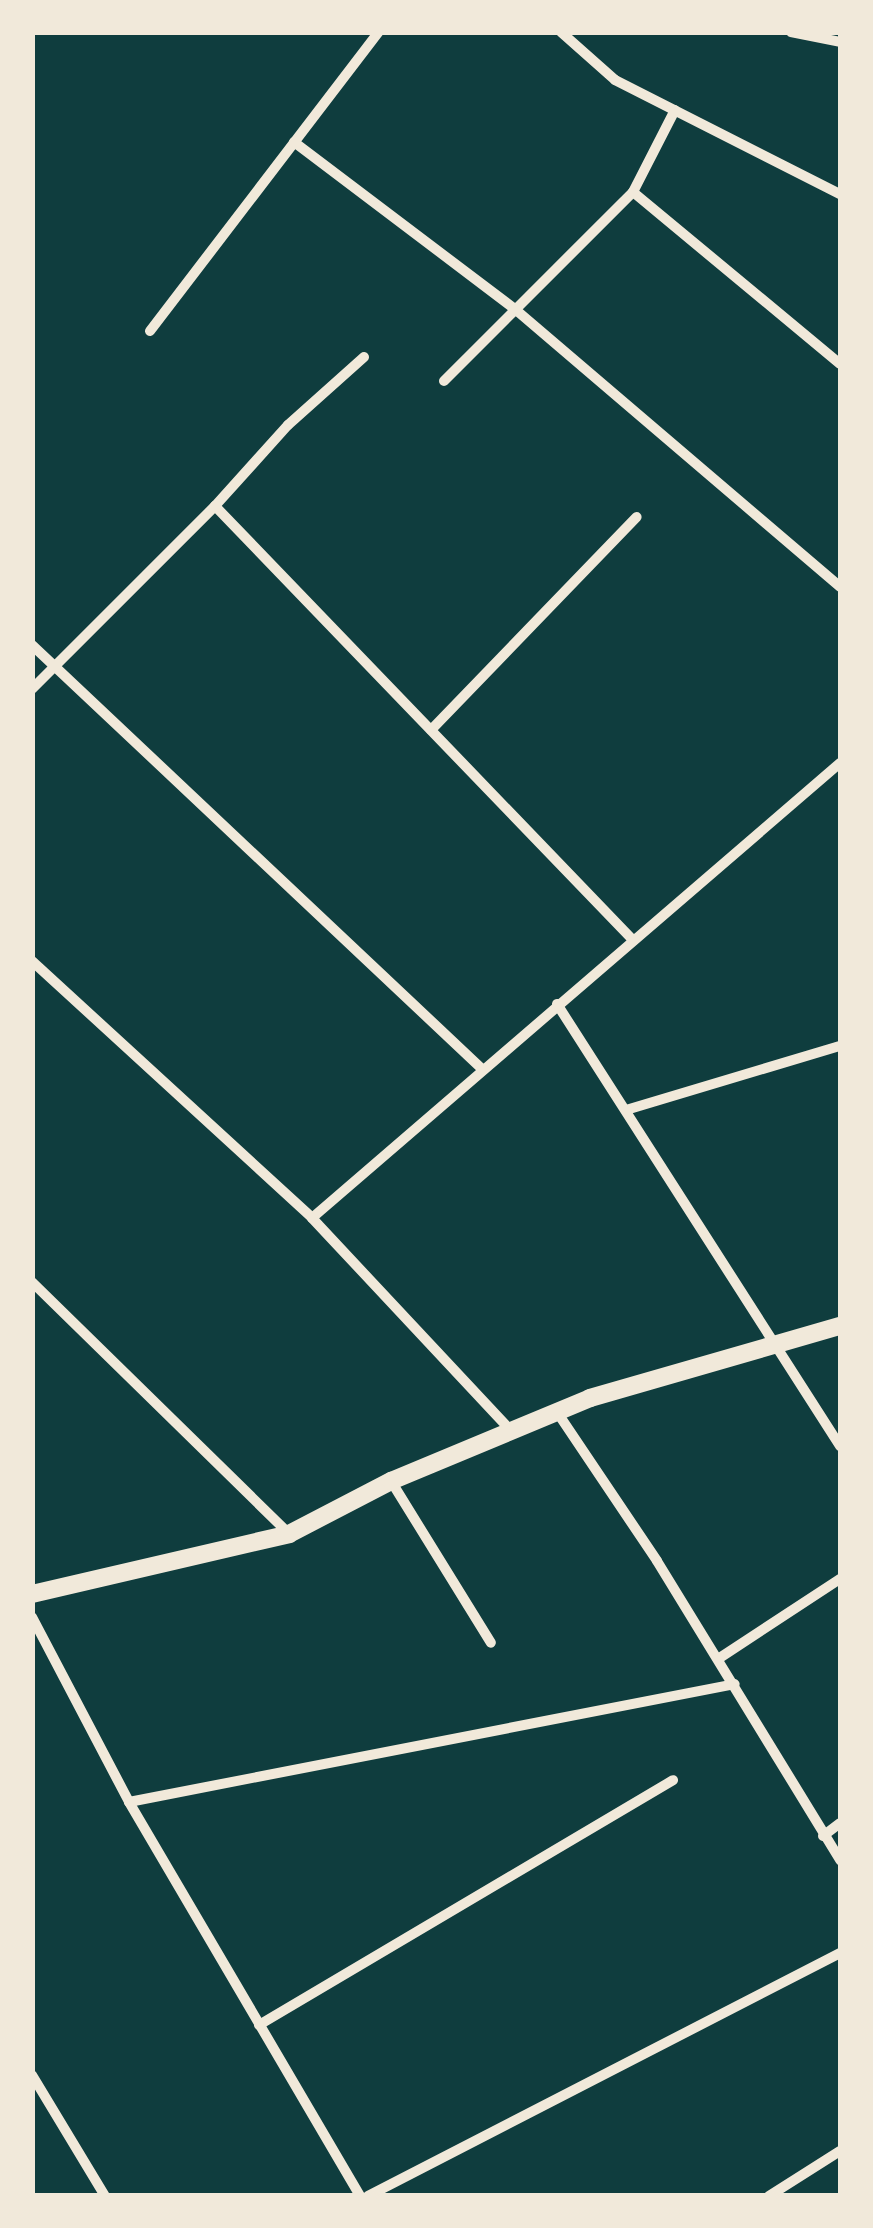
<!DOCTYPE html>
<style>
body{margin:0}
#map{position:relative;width:873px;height:2228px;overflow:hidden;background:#0f3d3e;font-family:"Sofia Sans Condensed",sans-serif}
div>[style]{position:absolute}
.minor>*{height:10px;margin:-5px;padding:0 5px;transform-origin:5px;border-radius:5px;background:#f1e9da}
.tertiary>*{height:18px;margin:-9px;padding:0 9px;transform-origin:9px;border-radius:9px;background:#f1e9da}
span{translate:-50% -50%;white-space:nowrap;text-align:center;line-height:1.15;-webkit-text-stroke:10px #f1e9da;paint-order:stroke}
.frame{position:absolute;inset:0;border:35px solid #f1e9da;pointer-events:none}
</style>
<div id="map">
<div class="minor">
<i style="left:561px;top:32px;width:72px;rotate:41.6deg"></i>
<i style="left:615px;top:80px;width:252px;rotate:26.9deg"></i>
<i style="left:791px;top:32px;width:50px;rotate:11.5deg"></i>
<i style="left:294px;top:142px;width:278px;rotate:37.1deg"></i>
<i style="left:516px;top:310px;width:426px;rotate:40.5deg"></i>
<i style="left:633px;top:192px;width:269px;rotate:39.7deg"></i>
<i style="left:150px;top:331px;width:377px;rotate:-52.6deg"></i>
<i style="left:444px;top:381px;width:267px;rotate:-45deg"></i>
<i style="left:633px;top:192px;width:92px;rotate:-62.9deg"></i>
<i style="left:215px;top:506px;width:109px;rotate:-48deg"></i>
<i style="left:288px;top:425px;width:102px;rotate:-41.8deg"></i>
<i style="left:32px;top:645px;width:617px;rotate:43.29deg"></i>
<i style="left:32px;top:689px;width:259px;rotate:-45deg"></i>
<i style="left:215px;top:506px;width:603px;rotate:46.08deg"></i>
<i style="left:431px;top:730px;width:296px;rotate:-46deg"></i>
<i style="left:32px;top:961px;width:380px;rotate:42.5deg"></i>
<i style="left:312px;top:1218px;width:697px;rotate:-40.75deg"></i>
<i style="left:557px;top:1004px;width:525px;rotate:57.37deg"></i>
<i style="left:626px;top:1110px;width:223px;rotate:-16.7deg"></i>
<i style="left:312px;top:1218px;width:291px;rotate:46.9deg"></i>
<i style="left:32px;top:1282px;width:359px;rotate:44.4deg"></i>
<i style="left:557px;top:1412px;width:179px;rotate:56.1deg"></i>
<i style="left:657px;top:1561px;width:351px;rotate:58.5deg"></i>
<i style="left:391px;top:1481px;width:190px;rotate:58.3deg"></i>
<i style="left:32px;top:1617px;width:209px;rotate:62.3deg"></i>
<i style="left:129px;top:1802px;width:457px;rotate:59.6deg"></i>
<i style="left:718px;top:1659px;width:146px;rotate:-33.3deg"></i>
<i style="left:129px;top:1802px;width:617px;rotate:-11.02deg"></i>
<i style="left:823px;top:1836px;width:21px;rotate:-37deg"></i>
<i style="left:259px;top:2025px;width:481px;rotate:-30.6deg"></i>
<i style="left:32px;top:2075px;width:141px;rotate:58.9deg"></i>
<i style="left:368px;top:2196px;width:531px;rotate:-27.24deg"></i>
<i style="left:769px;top:2196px;width:84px;rotate:-32.4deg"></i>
</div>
<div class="tertiary">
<i style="left:32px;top:1594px;width:264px;rotate:-13.1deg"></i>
<i style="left:289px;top:1534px;width:115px;rotate:-27.5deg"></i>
<i style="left:391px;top:1481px;width:216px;rotate:-22.6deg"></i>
<i style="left:590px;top:1398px;width:260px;rotate:-16.1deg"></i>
</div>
<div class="frame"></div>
</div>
